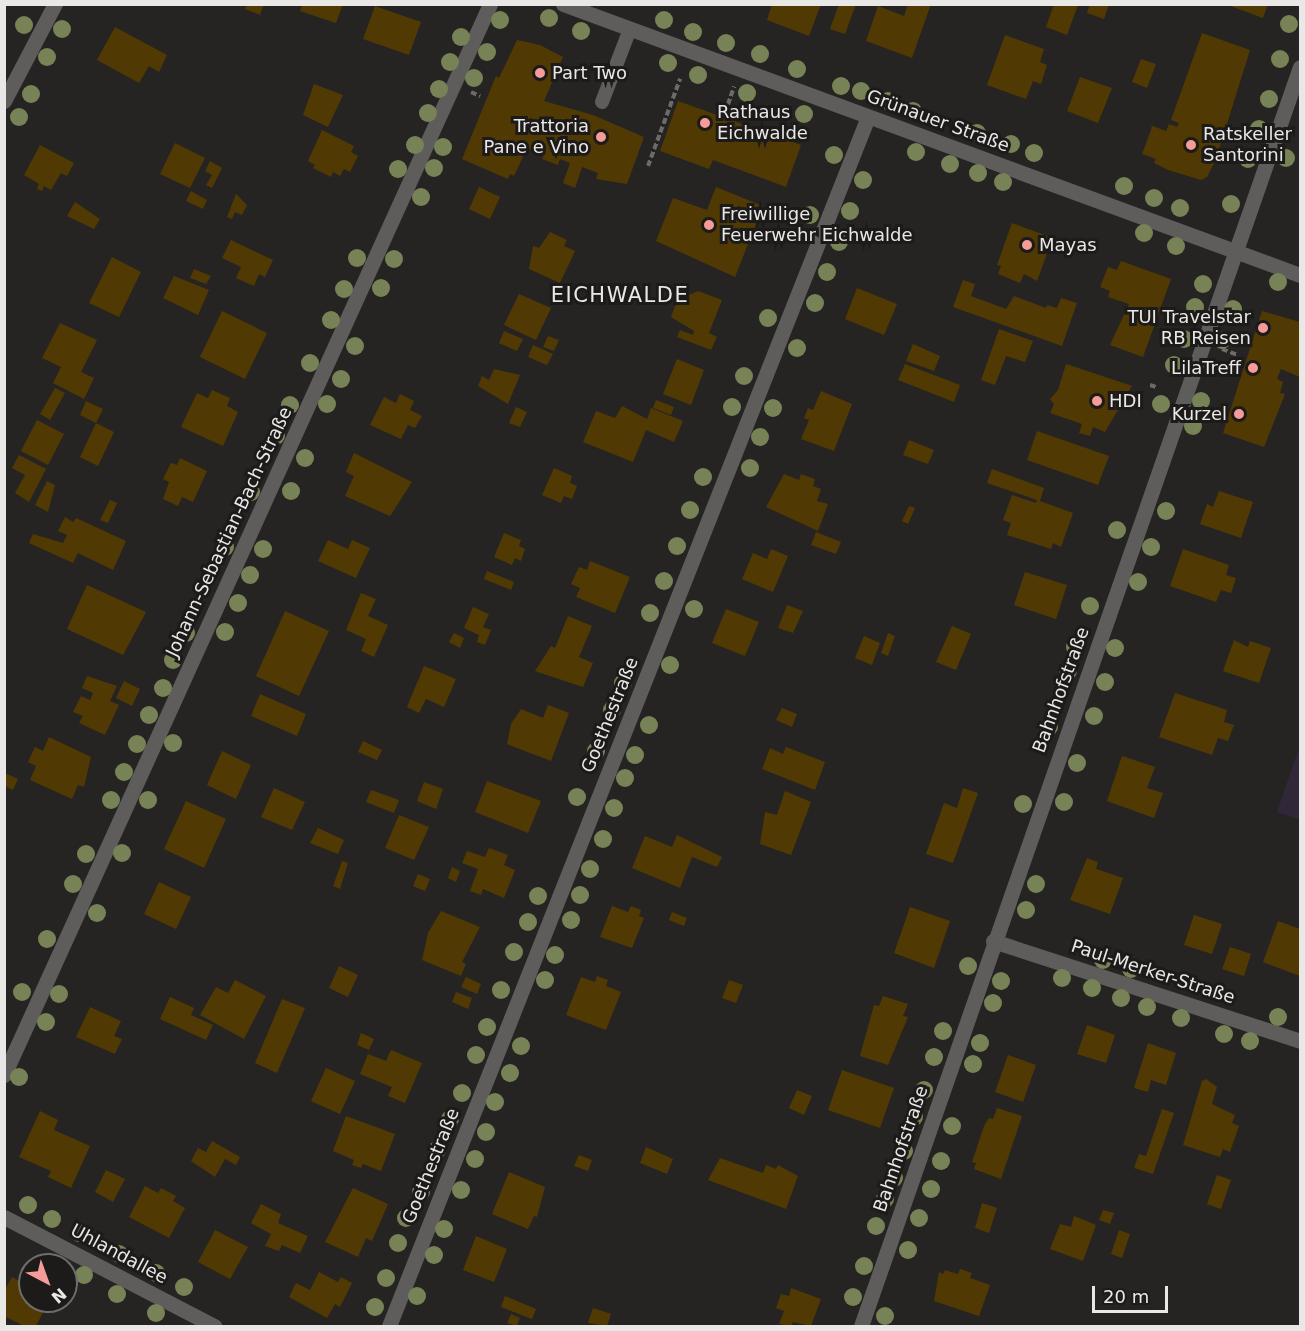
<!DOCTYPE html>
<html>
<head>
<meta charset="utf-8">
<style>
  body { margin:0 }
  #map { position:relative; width:1305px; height:1331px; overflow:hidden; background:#262422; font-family:"DejaVu Sans",sans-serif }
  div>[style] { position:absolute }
  .education>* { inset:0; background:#302838 }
  .building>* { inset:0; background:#513903 }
  .path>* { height:4px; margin-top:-2px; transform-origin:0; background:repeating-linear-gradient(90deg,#6c6b69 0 6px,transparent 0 9px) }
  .service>* { height:14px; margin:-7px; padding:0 7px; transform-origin:7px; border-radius:7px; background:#5e5d5c }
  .minor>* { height:15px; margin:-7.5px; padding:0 7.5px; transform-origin:7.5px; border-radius:7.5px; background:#5e5d5c }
  .trees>* { width:18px; height:18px; margin:-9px; border-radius:50%; background:#788257 }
  .dots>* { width:16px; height:16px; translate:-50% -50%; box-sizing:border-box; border:3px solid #1c1b19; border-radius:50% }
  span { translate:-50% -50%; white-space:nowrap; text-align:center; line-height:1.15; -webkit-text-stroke:6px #1c1b19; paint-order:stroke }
  .poi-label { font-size:18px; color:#e9e8e6 }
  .left { translate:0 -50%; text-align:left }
  .right { translate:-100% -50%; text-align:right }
  .street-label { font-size:18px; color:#e9e8e6 }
  .quarter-label { font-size:21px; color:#e9e8e6; letter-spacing:1.5px }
  .frame { position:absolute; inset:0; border:6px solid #e9e8e6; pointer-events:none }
  .north { position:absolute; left:18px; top:1253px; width:60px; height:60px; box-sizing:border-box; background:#1c1b19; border:2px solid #6e6d6b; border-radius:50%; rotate:139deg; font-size:16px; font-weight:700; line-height:24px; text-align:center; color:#e9e8e6 }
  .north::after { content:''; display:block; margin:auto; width:21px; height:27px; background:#f59b98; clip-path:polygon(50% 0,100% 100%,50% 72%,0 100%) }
  .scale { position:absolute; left:1092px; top:1286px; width:76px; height:27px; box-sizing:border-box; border:3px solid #e9e8e6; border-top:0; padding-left:8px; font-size:18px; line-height:21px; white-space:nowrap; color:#e9e8e6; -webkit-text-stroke:4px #1c1b19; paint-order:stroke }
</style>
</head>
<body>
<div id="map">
  <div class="education">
    <div style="clip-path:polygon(1300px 745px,1300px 820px,1277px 812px)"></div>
  </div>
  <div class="building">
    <div style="clip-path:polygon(247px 4px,264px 4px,260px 15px,245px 9px)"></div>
    <div style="clip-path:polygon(303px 4px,343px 4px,336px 23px,300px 11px)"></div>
    <div style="clip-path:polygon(772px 4px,821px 4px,809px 36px,767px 20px)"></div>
    <div style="clip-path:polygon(839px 4px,856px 4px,845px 34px,830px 29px)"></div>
    <div style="clip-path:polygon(908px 4px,931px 4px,912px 58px,866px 41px,878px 6px,904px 16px)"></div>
    <div style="clip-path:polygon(1054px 4px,1078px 5px,1067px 35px,1046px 27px)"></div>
    <div style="clip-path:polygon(1090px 4px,1109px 4px,1104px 19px,1087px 13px)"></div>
    <div style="clip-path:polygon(1225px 4px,1268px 4px,1263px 18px)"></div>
    <div style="clip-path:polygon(375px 6px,421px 22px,409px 55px,363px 39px)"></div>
    <div style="clip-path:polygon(115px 27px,167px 55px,159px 72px,149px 66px,139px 83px,97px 60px)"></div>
    <div style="clip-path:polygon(1202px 33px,1250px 50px,1216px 159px,1207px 177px,1201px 180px,1168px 170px,1154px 163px,1156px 159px,1142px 154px,1152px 127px,1150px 125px,1166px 131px,1169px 124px,1177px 127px,1179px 123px,1171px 120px)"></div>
    <div style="clip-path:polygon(1005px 35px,1044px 49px,1040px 62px,1047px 65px,1041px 84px,1033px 81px,1026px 99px,987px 85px)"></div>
    <div style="clip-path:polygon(517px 40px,540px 45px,563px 57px,544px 101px,593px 115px,644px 137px,627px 184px,596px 179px,598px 173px,582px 167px,575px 188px,563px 183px,570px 163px,560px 159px,558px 165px,542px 159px,544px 154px,527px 148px,514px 176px,510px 174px,508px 179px,462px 159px,496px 76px,499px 78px)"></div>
    <div style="clip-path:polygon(1141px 59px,1156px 64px,1147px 88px,1132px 82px)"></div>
    <div style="clip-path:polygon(1080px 77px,1112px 88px,1098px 123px,1067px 111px)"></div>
    <div style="clip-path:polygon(314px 84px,343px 95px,328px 127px,303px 115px)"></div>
    <div style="clip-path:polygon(678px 101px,801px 145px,786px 187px,713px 160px,709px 169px,660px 151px)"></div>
    <div style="clip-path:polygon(322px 130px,354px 146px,351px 152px,358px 156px,350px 172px,344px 169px,340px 176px,333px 172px,331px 177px,313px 168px,315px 165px,308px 161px)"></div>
    <div style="clip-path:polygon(175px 143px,205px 158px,190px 188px,160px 174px)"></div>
    <div style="clip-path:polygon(40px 145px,74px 163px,67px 176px,61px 173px,51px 190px,44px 186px,42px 191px,37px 189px,39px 184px,24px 175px)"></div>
    <div style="clip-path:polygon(210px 161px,222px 168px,212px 188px,206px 185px,212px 175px,205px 171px)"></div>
    <div style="clip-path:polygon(479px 187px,500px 197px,490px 219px,469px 209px)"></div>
    <div style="clip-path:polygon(716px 187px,763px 206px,735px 277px,656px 241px,673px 198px,707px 210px)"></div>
    <div style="clip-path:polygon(191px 191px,207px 200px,203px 209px,186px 201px)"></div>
    <div style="clip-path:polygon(236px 194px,247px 205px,242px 215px,235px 212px,232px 219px,227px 217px)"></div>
    <div style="clip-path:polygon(75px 202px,100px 219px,94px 229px,67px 216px)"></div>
    <div style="clip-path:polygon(1012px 223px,1053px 238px,1037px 281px,1024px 274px,1020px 283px,998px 274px,1001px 266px,997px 265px)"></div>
    <div style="clip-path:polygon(550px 232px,567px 240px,564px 246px,575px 251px,560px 283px,529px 269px,533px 246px,539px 248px)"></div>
    <div style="clip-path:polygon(231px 240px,273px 260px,265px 277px,259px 274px,254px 286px,236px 278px,241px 267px,222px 258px)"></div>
    <div style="clip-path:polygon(112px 257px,141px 272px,119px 317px,89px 303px)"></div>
    <div style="clip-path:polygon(1121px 261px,1171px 279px,1143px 357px,1110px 345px,1129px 304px,1108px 297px,1110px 291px,1100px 287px,1108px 267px,1117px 270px)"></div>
    <div style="clip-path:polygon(194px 269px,211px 276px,206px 284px,190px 278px)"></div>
    <div style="clip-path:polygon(174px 276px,209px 290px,198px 315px,163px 298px)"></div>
    <div style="clip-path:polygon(963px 280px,975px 284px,971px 296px,1006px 309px,1014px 296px,1046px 308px,1047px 305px,1057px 308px,1061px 298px,1077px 303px,1062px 346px,953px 307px)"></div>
    <div style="clip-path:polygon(857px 288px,897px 304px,884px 335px,845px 319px)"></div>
    <div style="clip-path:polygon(698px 291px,722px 300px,709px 333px,717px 337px,711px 350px,677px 337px,680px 330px,693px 335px,694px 331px,671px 317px,677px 301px,684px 304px,682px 298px)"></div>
    <div style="clip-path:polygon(519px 294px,551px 308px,536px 340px,504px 325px)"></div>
    <div style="clip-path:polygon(222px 311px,267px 333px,245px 379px,200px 357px)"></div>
    <div style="clip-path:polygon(1262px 311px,1300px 322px,1300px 377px,1281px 369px,1277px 379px,1283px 382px,1280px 393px,1285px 394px,1264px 447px,1223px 433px)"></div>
    <div style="clip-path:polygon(60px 323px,97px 340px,81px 372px,94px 378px,84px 399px,53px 383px,61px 367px,42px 358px)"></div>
    <div style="clip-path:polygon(999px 329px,1033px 341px,1025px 362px,1006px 356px,995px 385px,981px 380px)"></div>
    <div style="clip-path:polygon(504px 331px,523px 339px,517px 351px,499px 343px)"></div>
    <div style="clip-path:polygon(548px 336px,559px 340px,554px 351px,543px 347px)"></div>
    <div style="clip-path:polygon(913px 344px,940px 356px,934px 371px,906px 361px)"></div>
    <div style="clip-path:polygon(533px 345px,553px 354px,547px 365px,528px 357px)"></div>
    <div style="clip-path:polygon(677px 359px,704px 370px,691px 405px,663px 394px)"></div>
    <div style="clip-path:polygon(905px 364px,960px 385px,954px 402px,898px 380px)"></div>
    <div style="clip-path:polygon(1066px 364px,1132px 386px,1105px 432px,1093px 427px,1090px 436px,1079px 433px,1082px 424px,1050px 413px,1054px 404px,1050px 399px,1058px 390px)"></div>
    <div style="clip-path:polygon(494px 369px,520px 375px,508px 404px,478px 386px,482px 376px,489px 380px)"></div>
    <div style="clip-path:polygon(55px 388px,65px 393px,50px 420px,40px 414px)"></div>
    <div style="clip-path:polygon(212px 390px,230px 398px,227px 406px,238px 412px,223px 446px,181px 427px,197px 393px,208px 398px)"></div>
    <div style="clip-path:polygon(821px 391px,852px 404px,834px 451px,801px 439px,809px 420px,804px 418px,808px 408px,813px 410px)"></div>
    <div style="clip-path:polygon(400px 394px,414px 401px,410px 410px,422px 416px,415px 428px,408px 425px,401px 439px,370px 425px,384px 397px,396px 403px)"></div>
    <div style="clip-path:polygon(656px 400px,674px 407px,671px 415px,653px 408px)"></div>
    <div style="clip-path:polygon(86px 401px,103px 409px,96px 423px,80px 415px)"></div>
    <div style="clip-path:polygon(622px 406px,647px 419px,651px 408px,683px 421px,674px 442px,646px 430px,633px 462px,583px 442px,596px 411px,615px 418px)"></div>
    <div style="clip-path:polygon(516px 407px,527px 412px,520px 427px,509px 423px)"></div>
    <div style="clip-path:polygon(37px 420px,64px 434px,48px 465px,21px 451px)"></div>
    <div style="clip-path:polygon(96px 423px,114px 432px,98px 466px,80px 457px)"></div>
    <div style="clip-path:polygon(1037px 431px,1109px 456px,1098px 485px,1027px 460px)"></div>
    <div style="clip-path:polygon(909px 440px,934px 450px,928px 464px,903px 455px)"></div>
    <div style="clip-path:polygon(354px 453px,412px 482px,390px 516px,345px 496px,354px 476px,346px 472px)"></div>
    <div style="clip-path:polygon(19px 455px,46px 469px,29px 502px,15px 493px,25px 475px,12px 468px)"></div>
    <div style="clip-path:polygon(180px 458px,207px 471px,193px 502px,182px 497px,178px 506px,163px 499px,169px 482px,163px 479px,171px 463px,177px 465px)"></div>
    <div style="clip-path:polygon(554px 468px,572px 476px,570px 483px,577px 486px,572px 499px,564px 496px,561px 503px,542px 495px)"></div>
    <div style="clip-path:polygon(992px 469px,1044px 488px,1040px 501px,1073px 513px,1061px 547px,1053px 543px,1051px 549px,1007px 535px,1011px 523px,1003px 520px,1012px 495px,1036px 503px,1037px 500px,987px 483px)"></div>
    <div style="clip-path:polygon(784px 474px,799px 480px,801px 474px,815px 479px,813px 486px,821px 489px,817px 501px,828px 504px,818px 531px,766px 507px)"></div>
    <div style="clip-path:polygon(47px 481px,55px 485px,48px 512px,35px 505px)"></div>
    <div style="clip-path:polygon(1219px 491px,1253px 502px,1241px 538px,1200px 524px,1207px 504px,1213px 507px)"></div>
    <div style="clip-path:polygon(110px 500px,117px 503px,108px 523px,100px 520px)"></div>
    <div style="clip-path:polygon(909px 506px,915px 508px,908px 524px,902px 521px)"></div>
    <div style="clip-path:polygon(65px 517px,73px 522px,76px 518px,126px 541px,113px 570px,78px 553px,73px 563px,29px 543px,33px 534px,63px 543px,67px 535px,58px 531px)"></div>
    <div style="clip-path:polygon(816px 532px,841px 542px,836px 554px,811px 545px)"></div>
    <div style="clip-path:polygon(504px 533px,521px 540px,519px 546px,525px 549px,521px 561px,515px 558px,512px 565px,494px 557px)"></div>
    <div style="clip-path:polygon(328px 540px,348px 549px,352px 540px,370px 548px,356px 578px,318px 561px)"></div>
    <div style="clip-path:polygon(771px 549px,788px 556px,773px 592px,742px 579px,753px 553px,767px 559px)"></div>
    <div style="clip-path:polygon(1183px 549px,1229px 565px,1226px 575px,1236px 578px,1231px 593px,1221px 590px,1216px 602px,1170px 586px)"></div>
    <div style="clip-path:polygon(590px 561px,630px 577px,615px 613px,576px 597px,580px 588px,571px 584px,579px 567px,587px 570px)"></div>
    <div style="clip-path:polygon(487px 571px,514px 582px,511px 590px,484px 579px)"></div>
    <div style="clip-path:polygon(1025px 572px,1067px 585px,1056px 619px,1014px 605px)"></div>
    <div style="clip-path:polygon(87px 585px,146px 612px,123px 655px,67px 629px)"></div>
    <div style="clip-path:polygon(361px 593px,376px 599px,368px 616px,388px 625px,374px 657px,361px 651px,366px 639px,346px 630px)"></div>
    <div style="clip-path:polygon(787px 605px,803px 611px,793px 633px,778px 628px)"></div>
    <div style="clip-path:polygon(473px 607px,489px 614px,483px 627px,491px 630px,485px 645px,477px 642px,479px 635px,464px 628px)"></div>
    <div style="clip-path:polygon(726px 609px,759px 622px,745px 656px,712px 643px)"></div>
    <div style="clip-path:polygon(285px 611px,329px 631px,299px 696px,256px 676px)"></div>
    <div style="clip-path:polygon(568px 616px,592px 626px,579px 657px,593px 663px,583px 687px,535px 671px,551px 646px,555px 648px)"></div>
    <div style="clip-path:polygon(952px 626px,971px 634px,956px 670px,936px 662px)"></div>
    <div style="clip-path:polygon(454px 633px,464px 638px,460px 648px,449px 642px)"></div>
    <div style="clip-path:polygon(888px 633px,895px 636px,888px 656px,881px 653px)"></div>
    <div style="clip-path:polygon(864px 636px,880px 643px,872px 665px,855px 658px)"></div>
    <div style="clip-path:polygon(1234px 640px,1248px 647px,1250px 641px,1271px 648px,1259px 683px,1223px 671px)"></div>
    <div style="clip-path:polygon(424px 666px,456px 679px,444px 707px,426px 699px,419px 713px,407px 707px)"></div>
    <div style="clip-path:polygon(87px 676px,117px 686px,110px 701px,119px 705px,105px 735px,79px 723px,83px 716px,73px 712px,81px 696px,90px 700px,93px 693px,82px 688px)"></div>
    <div style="clip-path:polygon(124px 681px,140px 689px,132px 706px,116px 698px)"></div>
    <div style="clip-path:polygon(1175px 693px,1227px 710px,1224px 722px,1234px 725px,1228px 741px,1218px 738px,1212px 755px,1159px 737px)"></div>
    <div style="clip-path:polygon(260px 694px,306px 714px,297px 736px,251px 716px)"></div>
    <div style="clip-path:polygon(548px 705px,569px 713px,551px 761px,507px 744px,511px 724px,521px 709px,543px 718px)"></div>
    <div style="clip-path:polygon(782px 708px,797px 714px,792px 727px,776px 720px)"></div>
    <div style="clip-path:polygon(49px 737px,91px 757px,84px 787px,78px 785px,72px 799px,30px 780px,36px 766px,28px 762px,35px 747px,43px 751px)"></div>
    <div style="clip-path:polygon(363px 741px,382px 750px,377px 760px,358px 752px)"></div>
    <div style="clip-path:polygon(786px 747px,825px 762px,815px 790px,762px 769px,770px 748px,783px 754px)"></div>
    <div style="clip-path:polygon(222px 751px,251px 765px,236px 799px,207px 785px)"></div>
    <div style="clip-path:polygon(1122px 756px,1155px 767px,1147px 788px,1163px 793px,1154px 818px,1107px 801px)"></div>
    <div style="clip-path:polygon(5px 773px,18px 779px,13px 790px,5px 786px)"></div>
    <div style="clip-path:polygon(487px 781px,541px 801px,528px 833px,475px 812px)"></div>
    <div style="clip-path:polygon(424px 782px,443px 789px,436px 809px,417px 801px)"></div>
    <div style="clip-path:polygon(274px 788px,305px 802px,292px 830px,261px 817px)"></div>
    <div style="clip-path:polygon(963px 788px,978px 793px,953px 863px,926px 854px,944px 803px,957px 808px)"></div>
    <div style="clip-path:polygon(371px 790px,399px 800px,394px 813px,366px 802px)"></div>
    <div style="clip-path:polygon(785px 791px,811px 802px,791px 855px,760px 844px,765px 812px,777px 815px)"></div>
    <div style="clip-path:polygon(186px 801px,226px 819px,204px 868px,164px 849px)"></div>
    <div style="clip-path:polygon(399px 815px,429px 827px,414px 860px,385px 848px)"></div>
    <div style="clip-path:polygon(318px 828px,344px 840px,338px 854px,310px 843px)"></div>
    <div style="clip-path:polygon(677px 835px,722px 857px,717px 867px,692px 857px,680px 888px,632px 868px,645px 836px,672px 847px)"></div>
    <div style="clip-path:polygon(489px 848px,508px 855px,504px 865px,515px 870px,504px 898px,483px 889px,481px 895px,470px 891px,478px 869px,462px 863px,467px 851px,485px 857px)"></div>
    <div style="clip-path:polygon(1087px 858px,1098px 862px,1096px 869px,1123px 878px,1110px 914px,1070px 900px)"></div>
    <div style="clip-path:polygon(342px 861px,348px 863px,340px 889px,333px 886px)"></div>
    <div style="clip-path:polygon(452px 867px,460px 871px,456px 882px,448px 878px)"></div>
    <div style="clip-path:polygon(418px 874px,430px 879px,425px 891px,413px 886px)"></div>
    <div style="clip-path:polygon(159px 882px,191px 897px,176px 929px,144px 914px)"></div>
    <div style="clip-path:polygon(612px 906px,628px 912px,631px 906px,641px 910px,639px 916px,644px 918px,632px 948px,600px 937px)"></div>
    <div style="clip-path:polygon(910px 907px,950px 921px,934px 968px,894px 953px)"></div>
    <div style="clip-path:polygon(441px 911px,480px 927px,462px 962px,466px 964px,461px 976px,422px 960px,428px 933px)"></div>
    <div style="clip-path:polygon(672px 912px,687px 918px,684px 926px,669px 920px)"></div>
    <div style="clip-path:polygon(1194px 915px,1222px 924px,1212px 954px,1184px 945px)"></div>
    <div style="clip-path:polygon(1278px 921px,1300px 929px,1300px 976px,1263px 962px)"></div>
    <div style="clip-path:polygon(1230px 947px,1251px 954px,1244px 976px,1222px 969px)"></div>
    <div style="clip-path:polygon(339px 966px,358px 975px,348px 997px,329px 988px)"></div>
    <div style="clip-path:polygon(597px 976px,608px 980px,606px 986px,621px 992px,606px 1030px,566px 1015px,581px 977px,595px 982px)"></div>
    <div style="clip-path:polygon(466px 977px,481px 984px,477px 994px,461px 987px)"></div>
    <div style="clip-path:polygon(235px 980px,266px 996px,244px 1039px,200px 1015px,216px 987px,228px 993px)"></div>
    <div style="clip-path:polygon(729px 980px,743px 985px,736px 1003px,722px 998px)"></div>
    <div style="clip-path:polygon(456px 992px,472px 998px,468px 1009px,452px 1002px)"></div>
    <div style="clip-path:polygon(883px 996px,908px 1004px,903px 1016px,908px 1017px,888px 1065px,860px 1056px,874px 1005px,879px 1006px)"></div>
    <div style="clip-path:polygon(170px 997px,194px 1008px,191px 1015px,213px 1025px,206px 1040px,160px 1019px)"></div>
    <div style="clip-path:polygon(282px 999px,305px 1008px,277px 1073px,255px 1063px)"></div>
    <div style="clip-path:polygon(90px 1007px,121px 1021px,114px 1036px,122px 1039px,115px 1054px,76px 1037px)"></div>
    <div style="clip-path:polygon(1087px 1025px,1115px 1035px,1106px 1063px,1077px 1054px)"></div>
    <div style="clip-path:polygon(361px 1033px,374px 1039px,369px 1050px,357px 1045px)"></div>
    <div style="clip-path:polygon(1148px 1043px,1176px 1053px,1166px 1085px,1151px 1080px,1148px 1092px,1134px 1088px)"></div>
    <div style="clip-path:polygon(391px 1050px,422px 1063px,405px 1103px,388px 1096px,392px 1087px,360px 1074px,368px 1054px,386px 1061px)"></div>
    <div style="clip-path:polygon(1008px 1055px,1036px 1065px,1023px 1102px,995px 1092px)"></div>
    <div style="clip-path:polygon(326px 1068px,355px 1081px,340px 1114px,311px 1101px)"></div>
    <div style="clip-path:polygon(842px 1070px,894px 1088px,880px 1128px,828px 1110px)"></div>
    <div style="clip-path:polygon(1206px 1079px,1217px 1087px,1212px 1104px,1235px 1115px,1232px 1123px,1239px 1126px,1230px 1152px,1223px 1149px,1220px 1157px,1183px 1145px,1202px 1081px)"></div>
    <div style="clip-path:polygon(797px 1090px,812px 1096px,804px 1115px,789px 1108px)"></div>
    <div style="clip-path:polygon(997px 1108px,1022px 1116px,1001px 1179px,974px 1169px,976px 1163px,972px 1162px,984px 1126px,989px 1118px,993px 1119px)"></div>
    <div style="clip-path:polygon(1162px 1109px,1174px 1113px,1153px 1174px,1134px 1168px,1139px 1154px,1146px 1156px)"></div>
    <div style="clip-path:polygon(40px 1111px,58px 1120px,54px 1130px,90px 1146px,71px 1188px,48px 1177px,51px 1171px,19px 1157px)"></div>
    <div style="clip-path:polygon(346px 1116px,395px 1134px,381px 1171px,363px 1164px,361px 1168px,352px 1165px,354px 1160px,333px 1151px)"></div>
    <div style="clip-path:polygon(212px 1141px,240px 1157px,236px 1165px,225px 1159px,215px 1177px,191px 1161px,198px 1148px,206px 1152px)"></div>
    <div style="clip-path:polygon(646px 1147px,673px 1159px,667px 1174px,640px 1163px)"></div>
    <div style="clip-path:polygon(579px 1155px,592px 1160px,588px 1171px,574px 1166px)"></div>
    <div style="clip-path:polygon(720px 1158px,763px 1173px,766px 1165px,776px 1169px,778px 1165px,798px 1176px,786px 1209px,708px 1180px)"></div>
    <div style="clip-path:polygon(106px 1170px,125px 1179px,113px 1202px,95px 1192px)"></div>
    <div style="clip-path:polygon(509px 1172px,545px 1187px,537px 1217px,534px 1216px,528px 1229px,492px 1214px)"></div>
    <div style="clip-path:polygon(1217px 1175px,1231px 1180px,1221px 1209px,1207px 1204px)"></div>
    <div style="clip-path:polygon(145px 1186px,158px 1193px,161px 1188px,176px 1196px,173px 1201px,185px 1208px,169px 1238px,129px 1217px)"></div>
    <div style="clip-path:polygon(353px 1188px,388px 1204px,372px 1241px,366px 1238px,358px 1257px,325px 1242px)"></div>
    <div style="clip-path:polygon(982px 1203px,997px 1208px,989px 1233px,975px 1228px)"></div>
    <div style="clip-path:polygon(261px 1204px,281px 1214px,278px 1223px,308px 1236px,300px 1253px,282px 1245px,279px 1251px,265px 1246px,271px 1234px,251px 1223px)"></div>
    <div style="clip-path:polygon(1103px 1210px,1114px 1213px,1110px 1224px,1099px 1220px)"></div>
    <div style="clip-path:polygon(1074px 1216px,1096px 1225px,1083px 1261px,1050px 1249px,1060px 1224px,1071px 1227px)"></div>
    <div style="clip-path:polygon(215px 1230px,248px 1247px,230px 1279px,198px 1262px)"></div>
    <div style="clip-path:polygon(1119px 1230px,1130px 1234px,1122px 1258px,1111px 1254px)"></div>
    <div style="clip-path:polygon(476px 1236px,507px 1249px,494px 1282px,463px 1270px)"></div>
    <div style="clip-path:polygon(960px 1269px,972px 1273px,970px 1278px,990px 1285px,979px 1316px,934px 1301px,939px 1272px,943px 1274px,945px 1270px,958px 1274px)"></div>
    <div style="clip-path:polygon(319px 1272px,338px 1282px,341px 1277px,352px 1283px,340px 1307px,335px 1304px,327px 1318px,289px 1297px,296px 1283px,310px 1290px)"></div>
    <div style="clip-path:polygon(12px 1277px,30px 1287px,30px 1301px,49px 1301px,36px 1326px,24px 1326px,4px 1316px,4px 1291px)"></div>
    <div style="clip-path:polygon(791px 1288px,821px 1299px,811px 1326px,793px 1322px,791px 1326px,779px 1324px,784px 1311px,776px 1308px,781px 1294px,789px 1296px)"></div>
    <div style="clip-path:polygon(505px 1296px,536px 1309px,532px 1319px,501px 1307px)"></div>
    <div style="clip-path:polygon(593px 1308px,611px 1314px,607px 1326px,588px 1323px)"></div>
    <div style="clip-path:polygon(511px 1314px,520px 1318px,517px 1326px,507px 1323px)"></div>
  </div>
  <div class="path">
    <div style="left:471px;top:92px;width:10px;rotate:24deg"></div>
    <div style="left:725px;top:113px;width:28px;rotate:-71deg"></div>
    <div style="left:648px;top:166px;width:93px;rotate:-69.8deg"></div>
    <div style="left:1222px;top:349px;width:17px;rotate:21deg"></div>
    <div style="left:1150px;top:385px;width:6px;rotate:18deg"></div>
  </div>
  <div class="service">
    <div style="left:602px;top:102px;width:78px;rotate:-69deg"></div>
  </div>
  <div class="minor">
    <div style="left:563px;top:4px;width:785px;rotate:20.19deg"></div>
    <div style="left:4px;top:101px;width:110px;rotate:-62.3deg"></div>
    <div style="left:993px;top:941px;width:323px;rotate:18deg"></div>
    <div style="left:4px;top:1075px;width:1176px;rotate:-65.59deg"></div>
    <div style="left:4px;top:1217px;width:237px;rotate:27.4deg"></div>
    <div style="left:389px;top:1326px;width:1300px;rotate:-68.39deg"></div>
    <div style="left:861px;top:1326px;width:1333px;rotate:-70.78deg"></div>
  </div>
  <div class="trees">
    <div style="left:549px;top:18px"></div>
    <div style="left:500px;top:20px"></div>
    <div style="left:664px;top:20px"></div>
    <div style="left:1289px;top:24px"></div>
    <div style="left:24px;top:25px"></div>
    <div style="left:62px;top:29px"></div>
    <div style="left:581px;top:31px"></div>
    <div style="left:693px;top:32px"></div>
    <div style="left:461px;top:37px"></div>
    <div style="left:726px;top:43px"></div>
    <div style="left:487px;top:52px"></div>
    <div style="left:760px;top:54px"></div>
    <div style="left:47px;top:57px"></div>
    <div style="left:1280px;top:59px"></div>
    <div style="left:450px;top:62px"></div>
    <div style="left:668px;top:63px"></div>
    <div style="left:797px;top:69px"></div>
    <div style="left:698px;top:75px"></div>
    <div style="left:474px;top:78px"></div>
    <div style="left:841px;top:86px"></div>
    <div style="left:439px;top:89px"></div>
    <div style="left:861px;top:91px"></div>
    <div style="left:747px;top:93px"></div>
    <div style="left:31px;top:94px"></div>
    <div style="left:1269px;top:99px"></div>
    <div style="left:888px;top:101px"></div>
    <div style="left:913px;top:111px"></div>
    <div style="left:428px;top:113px"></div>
    <div style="left:804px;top:114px"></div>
    <div style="left:19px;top:117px"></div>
    <div style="left:1259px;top:129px"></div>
    <div style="left:977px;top:133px"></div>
    <div style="left:1011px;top:144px"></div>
    <div style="left:415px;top:145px"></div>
    <div style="left:443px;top:147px"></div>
    <div style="left:916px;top:152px"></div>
    <div style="left:1034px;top:153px"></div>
    <div style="left:834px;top:155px"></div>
    <div style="left:1286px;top:158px"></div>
    <div style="left:1248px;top:159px"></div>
    <div style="left:950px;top:164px"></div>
    <div style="left:434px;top:168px"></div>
    <div style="left:398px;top:169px"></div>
    <div style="left:978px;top:173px"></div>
    <div style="left:863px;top:180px"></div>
    <div style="left:1003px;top:182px"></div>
    <div style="left:1124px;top:186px"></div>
    <div style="left:421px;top:197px"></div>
    <div style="left:1154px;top:198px"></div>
    <div style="left:1231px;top:204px"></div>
    <div style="left:1180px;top:208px"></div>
    <div style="left:850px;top:211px"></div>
    <div style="left:810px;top:215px"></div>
    <div style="left:1144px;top:233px"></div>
    <div style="left:839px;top:242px"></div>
    <div style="left:1176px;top:246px"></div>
    <div style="left:357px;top:258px"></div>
    <div style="left:394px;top:259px"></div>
    <div style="left:827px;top:272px"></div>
    <div style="left:1278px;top:282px"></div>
    <div style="left:1203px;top:284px"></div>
    <div style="left:381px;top:288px"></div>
    <div style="left:344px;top:289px"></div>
    <div style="left:815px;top:303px"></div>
    <div style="left:1195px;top:307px"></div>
    <div style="left:1233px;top:309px"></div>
    <div style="left:768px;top:318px"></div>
    <div style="left:331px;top:320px"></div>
    <div style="left:1184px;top:339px"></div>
    <div style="left:1222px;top:340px"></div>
    <div style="left:355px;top:346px"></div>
    <div style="left:797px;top:348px"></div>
    <div style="left:310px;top:363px"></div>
    <div style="left:1174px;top:365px"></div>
    <div style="left:744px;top:376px"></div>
    <div style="left:341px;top:379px"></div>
    <div style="left:1201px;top:401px"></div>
    <div style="left:327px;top:404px"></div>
    <div style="left:1161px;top:404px"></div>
    <div style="left:290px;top:405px"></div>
    <div style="left:732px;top:407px"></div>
    <div style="left:773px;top:408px"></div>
    <div style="left:1193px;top:426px"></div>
    <div style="left:276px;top:436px"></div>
    <div style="left:760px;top:437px"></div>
    <div style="left:305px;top:458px"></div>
    <div style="left:750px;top:468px"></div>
    <div style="left:703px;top:477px"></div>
    <div style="left:291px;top:491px"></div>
    <div style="left:251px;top:492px"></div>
    <div style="left:690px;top:510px"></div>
    <div style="left:1166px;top:511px"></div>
    <div style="left:1117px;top:530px"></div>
    <div style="left:677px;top:546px"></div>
    <div style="left:225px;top:547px"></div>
    <div style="left:1151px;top:547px"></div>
    <div style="left:263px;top:549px"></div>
    <div style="left:250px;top:575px"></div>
    <div style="left:664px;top:581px"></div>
    <div style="left:1138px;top:582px"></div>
    <div style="left:238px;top:603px"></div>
    <div style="left:1090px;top:606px"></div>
    <div style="left:694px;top:609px"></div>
    <div style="left:650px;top:613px"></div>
    <div style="left:225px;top:632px"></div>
    <div style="left:186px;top:633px"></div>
    <div style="left:1075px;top:647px"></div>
    <div style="left:1115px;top:648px"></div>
    <div style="left:173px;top:660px"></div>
    <div style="left:670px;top:665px"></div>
    <div style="left:1068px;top:671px"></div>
    <div style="left:1105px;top:682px"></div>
    <div style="left:623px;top:683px"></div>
    <div style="left:163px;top:688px"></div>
    <div style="left:612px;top:710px"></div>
    <div style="left:149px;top:715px"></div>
    <div style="left:1094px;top:716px"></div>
    <div style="left:649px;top:725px"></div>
    <div style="left:1049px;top:727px"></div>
    <div style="left:173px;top:743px"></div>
    <div style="left:137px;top:744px"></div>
    <div style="left:596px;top:751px"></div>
    <div style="left:635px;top:755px"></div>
    <div style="left:1077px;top:763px"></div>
    <div style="left:124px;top:772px"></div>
    <div style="left:625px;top:778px"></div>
    <div style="left:577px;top:797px"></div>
    <div style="left:111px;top:800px"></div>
    <div style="left:148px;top:800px"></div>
    <div style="left:1064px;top:802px"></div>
    <div style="left:1023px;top:804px"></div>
    <div style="left:614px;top:808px"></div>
    <div style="left:603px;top:839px"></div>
    <div style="left:122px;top:853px"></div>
    <div style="left:86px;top:854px"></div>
    <div style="left:590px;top:869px"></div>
    <div style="left:73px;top:884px"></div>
    <div style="left:1036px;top:884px"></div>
    <div style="left:580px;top:895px"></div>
    <div style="left:538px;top:896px"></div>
    <div style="left:1026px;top:910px"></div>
    <div style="left:97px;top:913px"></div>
    <div style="left:571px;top:920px"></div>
    <div style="left:528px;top:922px"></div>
    <div style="left:47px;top:939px"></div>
    <div style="left:514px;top:952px"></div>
    <div style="left:555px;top:955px"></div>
    <div style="left:1103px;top:960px"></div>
    <div style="left:968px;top:966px"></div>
    <div style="left:1131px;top:969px"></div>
    <div style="left:1062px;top:978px"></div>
    <div style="left:545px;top:980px"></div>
    <div style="left:1001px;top:981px"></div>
    <div style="left:1092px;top:988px"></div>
    <div style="left:501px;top:990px"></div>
    <div style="left:22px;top:992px"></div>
    <div style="left:59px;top:994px"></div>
    <div style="left:1121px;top:998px"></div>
    <div style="left:993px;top:1003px"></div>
    <div style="left:1147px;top:1007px"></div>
    <div style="left:1278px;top:1017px"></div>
    <div style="left:1181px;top:1018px"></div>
    <div style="left:46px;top:1022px"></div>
    <div style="left:487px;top:1027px"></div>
    <div style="left:943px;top:1031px"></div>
    <div style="left:1224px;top:1034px"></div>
    <div style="left:1250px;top:1041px"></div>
    <div style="left:980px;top:1043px"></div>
    <div style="left:521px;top:1046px"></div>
    <div style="left:476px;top:1055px"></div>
    <div style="left:934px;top:1057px"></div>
    <div style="left:973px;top:1064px"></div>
    <div style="left:510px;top:1073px"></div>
    <div style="left:19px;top:1077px"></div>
    <div style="left:924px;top:1090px"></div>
    <div style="left:462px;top:1093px"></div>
    <div style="left:495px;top:1102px"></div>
    <div style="left:914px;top:1117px"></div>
    <div style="left:450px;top:1119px"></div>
    <div style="left:952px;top:1126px"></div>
    <div style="left:486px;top:1132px"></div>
    <div style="left:437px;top:1150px"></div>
    <div style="left:904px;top:1151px"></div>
    <div style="left:475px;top:1159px"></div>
    <div style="left:941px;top:1161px"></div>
    <div style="left:894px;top:1178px"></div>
    <div style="left:931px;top:1189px"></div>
    <div style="left:461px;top:1190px"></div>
    <div style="left:421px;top:1192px"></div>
    <div style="left:885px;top:1199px"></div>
    <div style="left:28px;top:1205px"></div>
    <div style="left:406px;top:1218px"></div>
    <div style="left:919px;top:1218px"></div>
    <div style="left:52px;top:1219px"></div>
    <div style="left:876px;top:1226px"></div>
    <div style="left:444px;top:1229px"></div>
    <div style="left:79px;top:1233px"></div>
    <div style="left:398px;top:1243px"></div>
    <div style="left:908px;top:1250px"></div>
    <div style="left:119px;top:1254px"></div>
    <div style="left:434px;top:1255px"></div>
    <div style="left:864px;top:1266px"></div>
    <div style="left:156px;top:1273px"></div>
    <div style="left:84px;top:1275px"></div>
    <div style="left:386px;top:1278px"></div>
    <div style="left:184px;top:1287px"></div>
    <div style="left:117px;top:1294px"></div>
    <div style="left:417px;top:1296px"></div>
    <div style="left:853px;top:1297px"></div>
    <div style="left:375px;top:1307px"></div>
    <div style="left:156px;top:1313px"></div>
    <div style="left:885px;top:1316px"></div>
  </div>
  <div class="dots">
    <div style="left:540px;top:73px;background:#f59b98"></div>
    <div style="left:705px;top:123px;background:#f59b98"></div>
    <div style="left:601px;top:137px;background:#f59b98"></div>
    <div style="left:1191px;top:145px;background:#f59b98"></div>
    <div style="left:709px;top:225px;background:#f59b98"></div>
    <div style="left:1027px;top:245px;background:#f59b98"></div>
    <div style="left:1263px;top:328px;background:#f59b98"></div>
    <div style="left:1253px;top:368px;background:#f59b98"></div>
    <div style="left:1097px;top:401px;background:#f59b98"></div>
    <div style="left:1239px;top:414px;background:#f59b98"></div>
  </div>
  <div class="poi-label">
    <span class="left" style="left:552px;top:73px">Part Two</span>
    <span class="left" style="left:717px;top:123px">Rathaus<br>Eichwalde</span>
    <span class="right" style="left:589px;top:137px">Trattoria<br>Pane e Vino</span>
    <span class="left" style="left:1203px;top:145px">Ratskeller<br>Santorini</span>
    <span class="left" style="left:721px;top:225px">Freiwillige<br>Feuerwehr Eichwalde</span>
    <span class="left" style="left:1039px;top:245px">Mayas</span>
    <span class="right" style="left:1251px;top:328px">TUI Travelstar<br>RB Reisen</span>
    <span class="right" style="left:1241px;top:368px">LilaTreff</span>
    <span class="left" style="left:1109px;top:401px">HDI</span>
    <span class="right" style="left:1227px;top:414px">Kurzel</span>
  </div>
  <div class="street-label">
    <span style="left:938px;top:121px;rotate:20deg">Grünauer Straße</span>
    <span style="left:229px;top:532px;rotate:-65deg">Johann-Sebastian-Bach-Straße</span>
    <span style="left:1061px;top:690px;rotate:-70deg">Bahnhofstraße</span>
    <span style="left:610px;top:715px;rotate:-68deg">Goethestraße</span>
    <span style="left:1153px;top:972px;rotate:18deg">Paul-Merker-Straße</span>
    <span style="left:901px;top:1149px;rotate:-71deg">Bahnhofstraße</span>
    <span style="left:431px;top:1166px;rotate:-68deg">Goethestraße</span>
    <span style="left:119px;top:1254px;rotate:28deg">Uhlandallee</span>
  </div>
  <div class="quarter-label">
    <span style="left:620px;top:295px">EICHWALDE</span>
  </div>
  <div class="frame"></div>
  <div class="north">N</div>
  <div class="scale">20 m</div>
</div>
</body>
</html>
